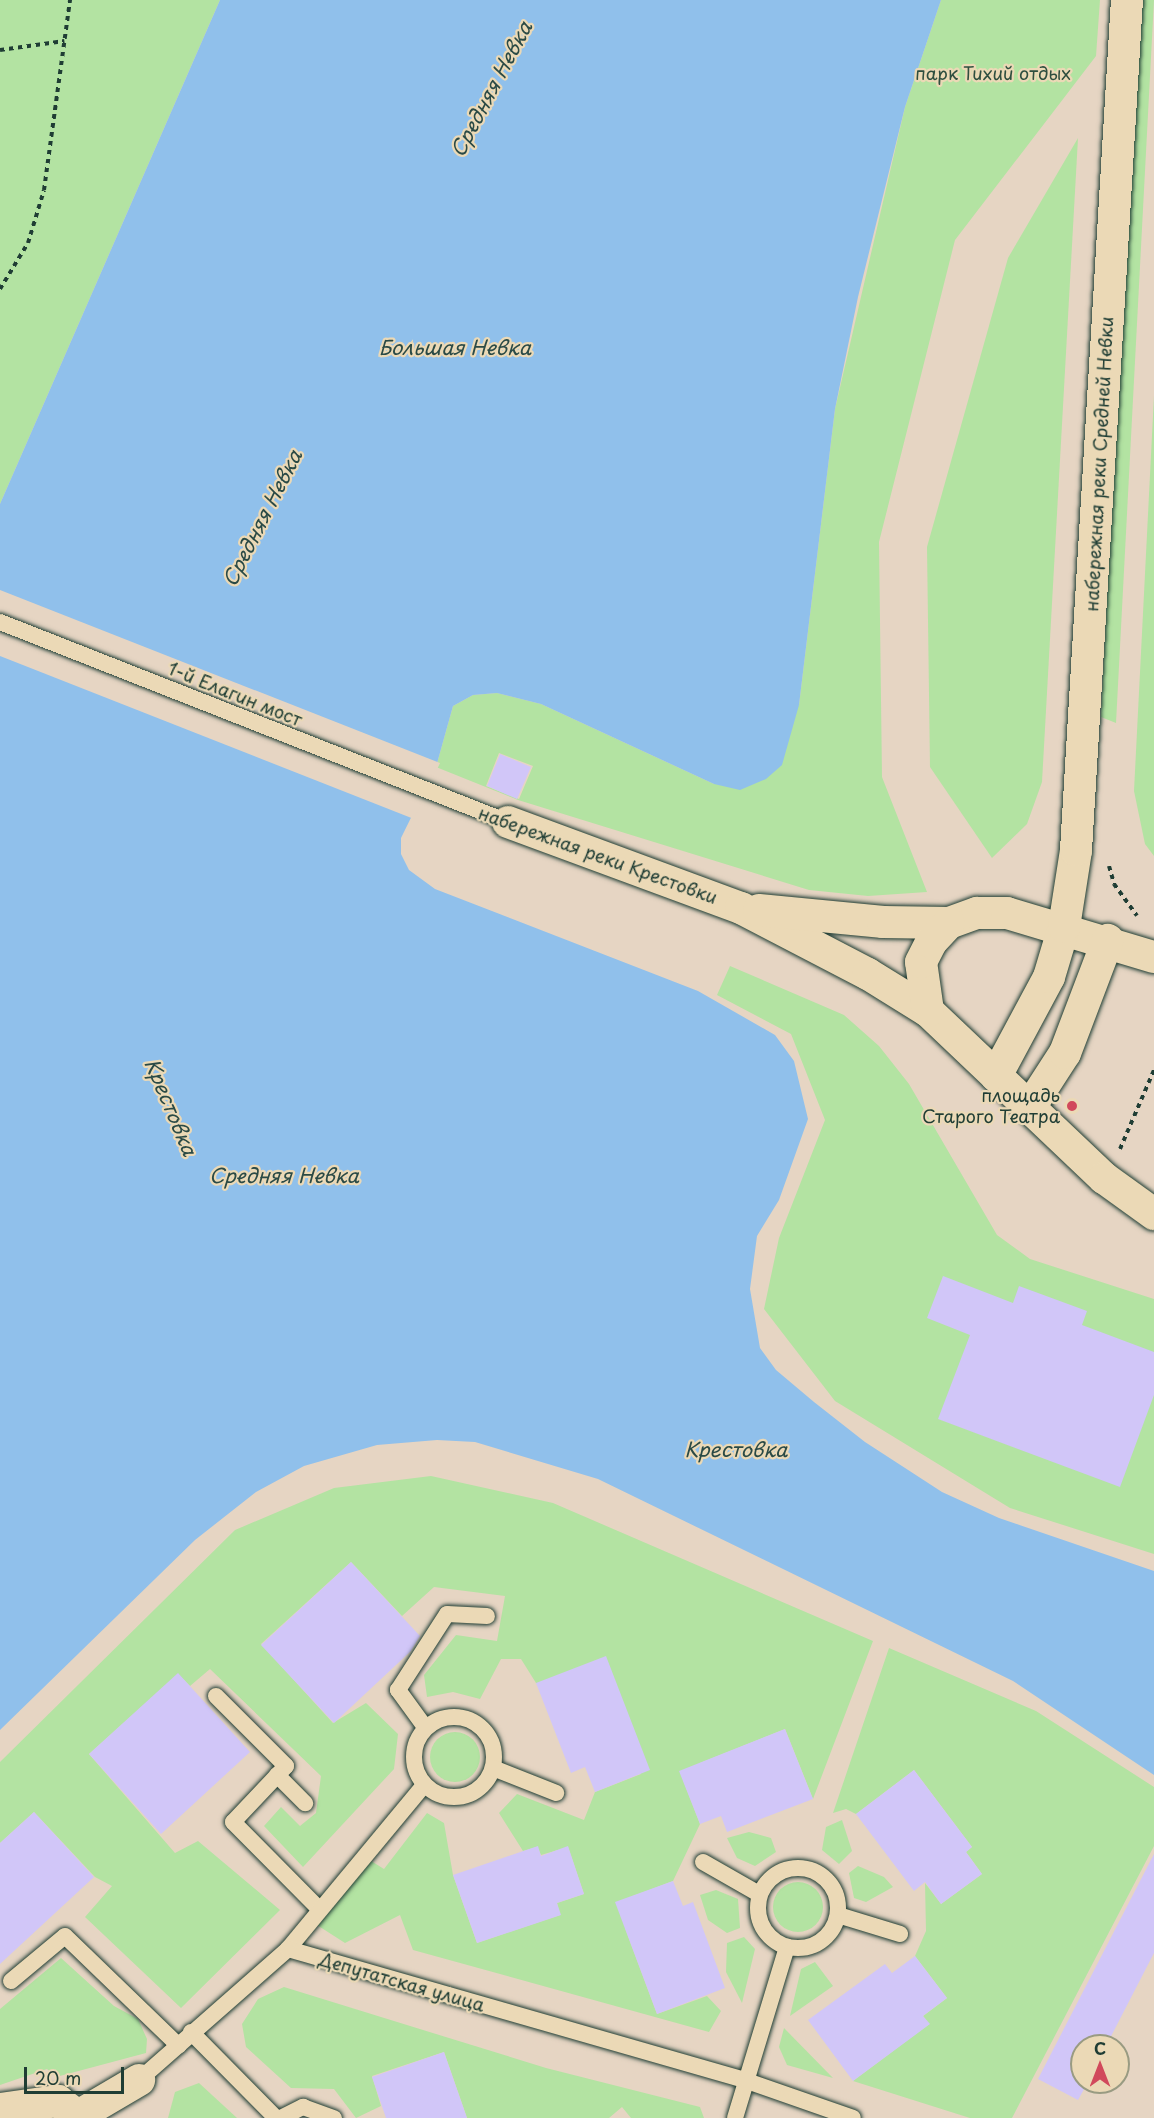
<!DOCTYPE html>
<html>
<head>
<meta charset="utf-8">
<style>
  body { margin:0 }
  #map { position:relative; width:1154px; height:2118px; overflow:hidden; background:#e6d5c3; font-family:"Playpen Sans",sans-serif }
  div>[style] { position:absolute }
  .green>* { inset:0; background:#b3e3a2 }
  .round { border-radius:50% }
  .water>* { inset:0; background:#90c0eb }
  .pier>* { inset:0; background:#e6d5c3 }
  .building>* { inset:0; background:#d1c6f8 }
  .path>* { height:4px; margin-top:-2px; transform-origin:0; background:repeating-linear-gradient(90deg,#1f3d34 0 4.5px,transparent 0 9px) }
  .roads { filter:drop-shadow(0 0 2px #1f3d34) drop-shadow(0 0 2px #1f3d34) }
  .service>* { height:16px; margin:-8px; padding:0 8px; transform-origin:8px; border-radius:8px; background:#ebd9b6 }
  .service>.ring { margin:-8px; padding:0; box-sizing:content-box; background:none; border:16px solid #ebd9b6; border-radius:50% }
  .minor>* { height:32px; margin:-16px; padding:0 16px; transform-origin:16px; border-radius:16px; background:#ebd9b6 }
  .dots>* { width:16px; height:16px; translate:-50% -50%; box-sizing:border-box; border:3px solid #ebd9b6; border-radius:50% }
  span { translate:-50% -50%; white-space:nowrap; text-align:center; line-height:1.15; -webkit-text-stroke:4.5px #ebd9b6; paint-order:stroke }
  .park-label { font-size:18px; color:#2e4e3f }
  .street-label { font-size:18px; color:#1f3d34 }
  .poi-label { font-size:18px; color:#1f3d34 }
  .right { translate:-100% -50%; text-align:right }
  .water-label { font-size:20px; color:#2a4a46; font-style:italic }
  .north { position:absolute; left:1070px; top:2034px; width:60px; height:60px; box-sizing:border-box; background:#ebd9b6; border:2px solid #999b82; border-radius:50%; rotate:0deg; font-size:16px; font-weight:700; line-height:24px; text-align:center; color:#1f3d34 }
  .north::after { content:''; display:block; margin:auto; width:21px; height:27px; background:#d1495b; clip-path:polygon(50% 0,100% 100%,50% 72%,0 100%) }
  .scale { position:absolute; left:24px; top:2067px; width:100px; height:27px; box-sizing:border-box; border:3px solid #1f3d34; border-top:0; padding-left:8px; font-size:18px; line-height:21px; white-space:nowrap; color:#1f3d34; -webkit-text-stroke:4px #ebd9b6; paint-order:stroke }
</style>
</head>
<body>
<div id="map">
  <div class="green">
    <div style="clip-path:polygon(0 0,220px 0,0 504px)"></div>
    <div style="clip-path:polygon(evenodd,941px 0,1100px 0,1096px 56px,955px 240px,879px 542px,882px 777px,927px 892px,868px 896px,809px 890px,518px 800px,436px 767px,453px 706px,473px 695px,497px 693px,541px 704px,714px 784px,799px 705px,835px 409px,905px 107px,941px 0,499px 753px,533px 766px,519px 799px,486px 786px,499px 753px)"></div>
    <div style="clip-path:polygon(1137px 0,1154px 0,1116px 723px,1101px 717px)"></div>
    <div style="clip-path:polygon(1078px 138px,1042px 782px,1027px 824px,992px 858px,930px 767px,927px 547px,1008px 258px)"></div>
    <div style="clip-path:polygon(1154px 396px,1154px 856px,1145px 844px,1134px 791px)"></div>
    <div style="clip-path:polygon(730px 966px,844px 1015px,879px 1046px,909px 1084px,997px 1235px,1030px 1259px,1154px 1299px,1154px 1554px,1010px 1508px,835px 1401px,764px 1309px,779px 1238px,825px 1120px,791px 1034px,717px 995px)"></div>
    <div style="clip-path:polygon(431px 1476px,553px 1503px,873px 1641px,813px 1799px,785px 1729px,700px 1763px,683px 1780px,700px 1824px,673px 1881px,628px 1898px,625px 1928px,657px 2014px,707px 1996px,721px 2011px,709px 2032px,413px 1950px,400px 1915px,345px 1943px,317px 1925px,368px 1859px,384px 1869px,427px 1813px,444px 1823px,453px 1875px,477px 1943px,560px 1915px,557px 1903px,584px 1894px,568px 1847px,541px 1855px,537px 1847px,523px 1851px,499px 1813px,517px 1794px,584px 1820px,595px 1792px,641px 1774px,632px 1749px,536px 1683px,521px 1659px,501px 1659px,480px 1699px,453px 1692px,427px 1697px,424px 1675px,456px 1635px,497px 1641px,505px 1596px,434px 1587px,402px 1616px,351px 1562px,261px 1644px,333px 1723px,366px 1703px,398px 1734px,394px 1769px,303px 1867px,264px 1826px,281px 1807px,300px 1826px,316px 1813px,321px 1776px,210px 1669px,190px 1686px,178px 1674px,89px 1754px,175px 1853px,198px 1841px,280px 1910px,181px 2008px,85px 1917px,112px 1886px,95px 1877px,34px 1812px,0 1843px,0 1762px,235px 1530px,334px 1488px)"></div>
    <div style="clip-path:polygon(889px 1648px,1036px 1711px,1154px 1787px,1154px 1846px,1012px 2118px,970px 2118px,853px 2081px,929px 2024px,923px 2016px,947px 1998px,915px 1956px,926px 1931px,925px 1883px,941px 1904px,982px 1874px,966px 1852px,972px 1847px,914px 1770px,856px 1814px,846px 1809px,833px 1813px)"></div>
    <div class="round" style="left:430px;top:1732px;width:50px;height:50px"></div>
    <div style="clip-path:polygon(842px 1820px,852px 1851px,839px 1864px,822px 1850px,826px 1827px)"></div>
    <div style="clip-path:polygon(749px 1832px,771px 1838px,776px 1852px,755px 1866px,737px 1858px,727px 1838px)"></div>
    <div style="clip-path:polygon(858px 1866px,884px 1877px,893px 1887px,866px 1902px,854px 1898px,849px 1873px)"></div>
    <div class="round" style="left:773px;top:1882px;width:50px;height:50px"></div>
    <div style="clip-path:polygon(716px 1890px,738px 1899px,740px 1928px,727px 1933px,708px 1920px,700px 1895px)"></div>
    <div style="clip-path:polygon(744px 1937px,755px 1949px,742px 2003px,726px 1972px,727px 1943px)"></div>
    <div style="clip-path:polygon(61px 1958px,114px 2006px,138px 2019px,147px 2039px,146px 2053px,56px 2077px,47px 2069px,0 2085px,0 2009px)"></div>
    <div style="clip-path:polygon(815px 1962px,833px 1986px,790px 2016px,801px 1969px)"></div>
    <div style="clip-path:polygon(284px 1987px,546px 2068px,700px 2107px,704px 2118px,631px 2118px,622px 2107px,609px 2118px,467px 2118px,444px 2052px,372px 2076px,381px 2106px,356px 2118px,334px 2089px,291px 2088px,246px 2047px,242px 2024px,258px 1999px)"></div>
    <div style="clip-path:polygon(784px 2028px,833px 2078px,787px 2065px,779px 2047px)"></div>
    <div style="clip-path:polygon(199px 2083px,237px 2118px,168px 2118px,175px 2092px)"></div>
  </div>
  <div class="water">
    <div style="clip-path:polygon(220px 0,941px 0,905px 107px,858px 297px,835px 409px,799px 705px,782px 765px,766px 779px,740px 790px,714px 784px,541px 704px,497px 693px,473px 695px,453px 706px,436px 767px,401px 838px,401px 854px,409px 870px,435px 889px,698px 991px,775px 1035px,794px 1061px,808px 1119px,779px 1200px,757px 1236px,750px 1289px,760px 1348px,776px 1370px,814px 1402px,865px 1442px,942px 1492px,999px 1518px,1154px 1571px,1154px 1775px,1013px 1681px,598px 1479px,475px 1442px,437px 1440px,377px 1445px,304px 1466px,256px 1492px,195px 1540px,0 1730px,0 504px)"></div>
  </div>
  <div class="pier">
    <div style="clip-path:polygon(0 590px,440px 763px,414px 819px,0 656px)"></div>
  </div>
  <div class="building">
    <div style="clip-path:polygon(500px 754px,531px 767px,517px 799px,487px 786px)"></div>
    <div style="clip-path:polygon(943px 1276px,1013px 1303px,1019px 1286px,1087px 1311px,1082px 1325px,1154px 1352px,1154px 1395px,1120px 1487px,938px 1419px,970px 1335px,927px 1318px)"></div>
    <div style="clip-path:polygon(351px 1562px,420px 1636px,411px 1651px,334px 1723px,261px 1645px)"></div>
    <div style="clip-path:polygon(606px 1656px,650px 1770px,595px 1792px,585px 1767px,571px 1773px,536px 1683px)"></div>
    <div style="clip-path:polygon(178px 1673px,250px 1752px,161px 1834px,89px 1754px)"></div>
    <div style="clip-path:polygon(785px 1729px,813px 1799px,727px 1832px,721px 1816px,700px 1824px,679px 1771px)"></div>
    <div style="clip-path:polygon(914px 1770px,972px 1847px,966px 1852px,982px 1874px,941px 1904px,925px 1882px,914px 1891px,856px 1814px)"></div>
    <div style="clip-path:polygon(34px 1812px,94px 1877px,0 1964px,0 1843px)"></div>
    <div style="clip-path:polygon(538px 1846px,541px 1856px,568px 1846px,584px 1894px,557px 1903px,561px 1915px,477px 1943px,453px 1875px)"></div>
    <div style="clip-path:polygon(1154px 1854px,1154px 1953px,1106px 2046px,1082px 2046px,1082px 2082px,1088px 2082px,1078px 2100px,1038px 2079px)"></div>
    <div style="clip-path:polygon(673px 1881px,683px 1906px,693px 1902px,725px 1988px,657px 2014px,615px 1902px)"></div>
    <div style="clip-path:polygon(915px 1956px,947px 1998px,923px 2016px,930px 2024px,853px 2081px,808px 2020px,885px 1964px,892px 1973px)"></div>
    <div style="clip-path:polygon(444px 2052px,467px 2118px,386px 2118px,372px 2077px)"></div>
  </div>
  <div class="path">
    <div style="left:0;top:50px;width:65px;rotate:-8deg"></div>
    <div style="left:0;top:289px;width:54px;rotate:-58.7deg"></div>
    <div style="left:28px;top:243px;width:55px;rotate:-73.2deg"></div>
    <div style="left:44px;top:190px;width:192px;rotate:-82.2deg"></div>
    <div style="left:1109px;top:866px;width:19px;rotate:74deg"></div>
    <div style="left:1114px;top:884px;width:39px;rotate:54deg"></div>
    <div style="left:1120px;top:1149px;width:86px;rotate:-66.7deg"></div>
  </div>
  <div class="roads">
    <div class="service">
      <div style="left:0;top:622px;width:546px;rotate:21.49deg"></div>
      <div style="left:216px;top:1696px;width:99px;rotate:45deg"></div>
      <div style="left:286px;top:1766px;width:77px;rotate:133.4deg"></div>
      <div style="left:233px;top:1822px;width:122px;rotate:45.3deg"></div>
      <div class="ring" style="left:414px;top:1717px;width:64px;height:64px"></div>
      <div style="left:425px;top:1727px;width:46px;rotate:-126.1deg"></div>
      <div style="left:398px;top:1690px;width:90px;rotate:-57.2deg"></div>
      <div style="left:447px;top:1614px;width:40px;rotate:2.9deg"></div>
      <div style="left:493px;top:1768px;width:68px;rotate:21.6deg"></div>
      <div style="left:277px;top:1775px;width:40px;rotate:45deg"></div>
      <div style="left:703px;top:1862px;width:64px;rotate:29.7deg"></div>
      <div class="ring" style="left:758px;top:1868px;width:64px;height:64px"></div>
      <div style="left:838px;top:1915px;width:65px;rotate:17deg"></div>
      <div style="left:288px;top:1949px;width:213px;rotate:-50.3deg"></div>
      <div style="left:11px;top:1981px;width:70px;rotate:-39.8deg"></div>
      <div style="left:65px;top:1936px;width:158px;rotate:44deg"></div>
      <div style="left:191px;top:2032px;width:121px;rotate:45.3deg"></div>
      <div style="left:139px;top:2080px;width:198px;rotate:-41.3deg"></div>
      <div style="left:288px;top:1949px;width:478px;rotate:16deg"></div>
      <div style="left:747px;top:2081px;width:112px;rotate:19.2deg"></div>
      <div style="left:281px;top:2118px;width:25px;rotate:-27deg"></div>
      <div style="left:303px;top:2107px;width:33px;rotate:20deg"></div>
      <div style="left:735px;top:2118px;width:179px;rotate:-73.1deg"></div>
    </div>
    <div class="minor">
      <div style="left:508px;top:822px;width:248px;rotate:20.3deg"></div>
      <div style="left:741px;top:908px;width:143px;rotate:27.5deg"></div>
      <div style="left:868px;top:974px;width:70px;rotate:31.7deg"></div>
      <div style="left:928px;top:1011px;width:243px;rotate:43.5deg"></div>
      <div style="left:1104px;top:1178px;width:62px;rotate:35.8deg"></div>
      <div style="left:759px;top:910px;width:125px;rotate:5.5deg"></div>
      <div style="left:883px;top:922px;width:66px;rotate:0.9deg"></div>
      <div style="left:949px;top:923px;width:30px;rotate:-20deg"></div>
      <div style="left:977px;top:913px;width:30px"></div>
      <div style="left:1007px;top:913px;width:153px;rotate:16.7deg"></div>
      <div style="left:928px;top:1011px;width:49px;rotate:-98.1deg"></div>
      <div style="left:921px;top:962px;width:22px;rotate:-63deg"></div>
      <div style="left:931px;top:942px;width:26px;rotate:-47deg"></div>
      <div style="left:996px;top:1076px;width:112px;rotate:-61.8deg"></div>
      <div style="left:1049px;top:977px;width:52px;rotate:-73.3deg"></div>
      <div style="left:1064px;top:927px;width:78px;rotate:-81.1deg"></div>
      <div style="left:1076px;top:850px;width:852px;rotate:-86.57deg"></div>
      <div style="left:1030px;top:1107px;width:64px;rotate:-57.1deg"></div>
      <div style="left:1065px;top:1053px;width:121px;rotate:-69.2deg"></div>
      <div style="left:0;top:2109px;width:59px;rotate:-7.9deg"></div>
      <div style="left:58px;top:2101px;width:25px;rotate:37deg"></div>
      <div style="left:78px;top:2116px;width:71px;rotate:-30.5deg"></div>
    </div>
  </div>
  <div class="dots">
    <div style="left:1072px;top:1106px;background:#d1495b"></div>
  </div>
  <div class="park-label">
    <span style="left:993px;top:73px">парк Тихий отдых</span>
  </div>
  <div class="street-label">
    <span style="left:1099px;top:464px;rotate:-87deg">набережная реки Средней Невки</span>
    <span style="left:235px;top:694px;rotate:22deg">1-й Елагин мост</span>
    <span style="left:598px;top:855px;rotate:20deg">набережная реки Крестовки</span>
    <span style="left:402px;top:1982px;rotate:16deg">Депутатская улица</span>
  </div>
  <div class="poi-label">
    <span class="right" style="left:1060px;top:1106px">площадь<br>Старого Театра</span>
  </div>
  <div class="water-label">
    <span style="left:491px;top:89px;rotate:-62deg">Средняя Невка</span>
    <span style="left:455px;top:347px">Большая Невка</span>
    <span style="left:262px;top:518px;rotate:-63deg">Средняя Невка</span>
    <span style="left:171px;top:1107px;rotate:67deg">Крестовка</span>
    <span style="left:284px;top:1175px">Средняя Невка</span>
    <span style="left:736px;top:1449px">Крестовка</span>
  </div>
  <div class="north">С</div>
  <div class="scale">20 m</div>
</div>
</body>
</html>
